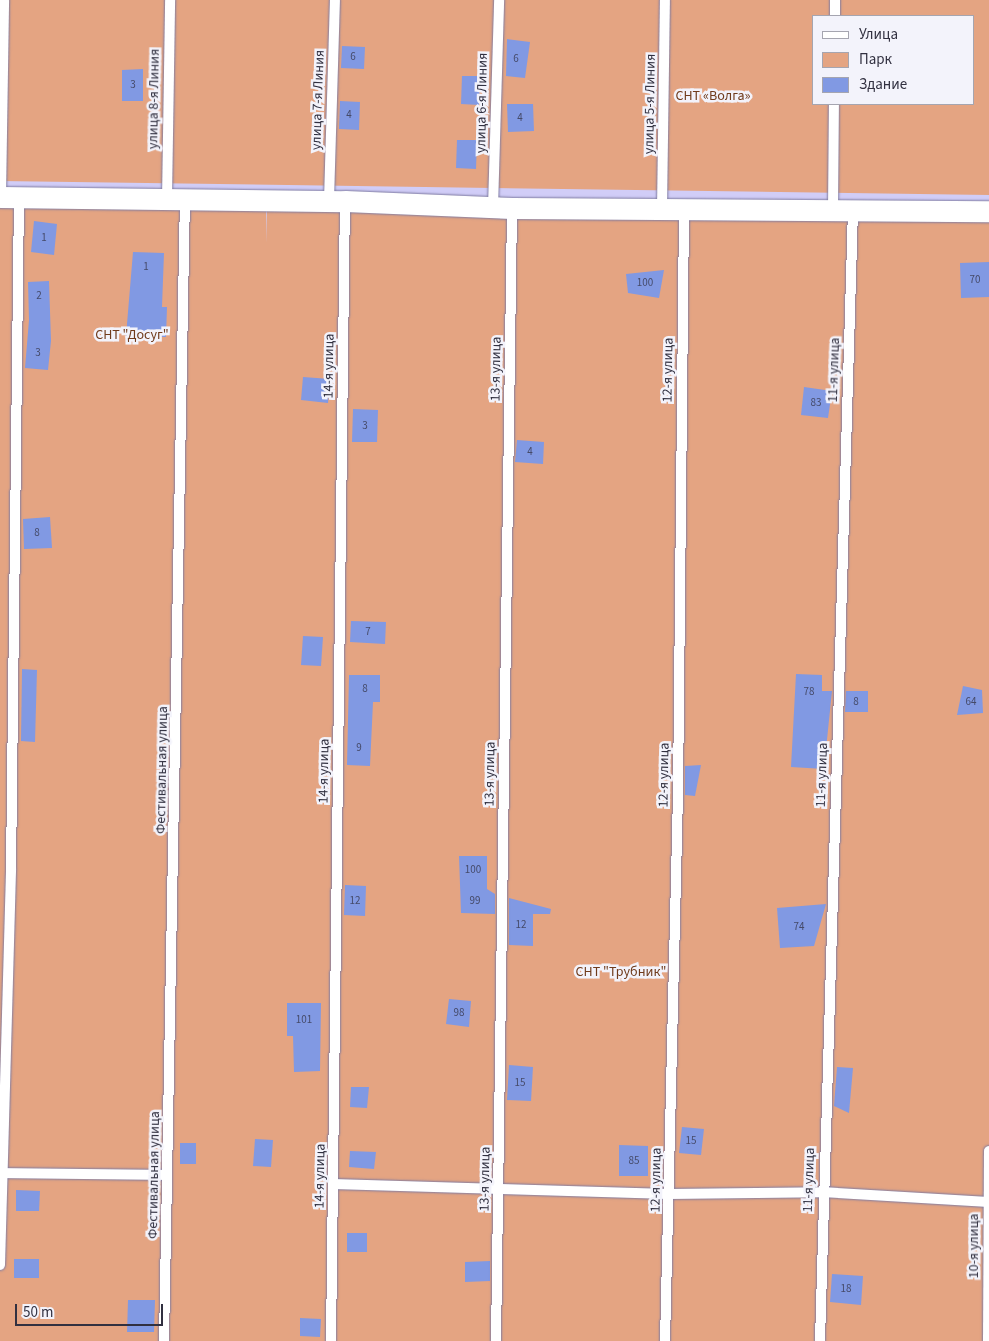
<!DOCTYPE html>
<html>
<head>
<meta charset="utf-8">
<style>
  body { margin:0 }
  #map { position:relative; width:989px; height:1341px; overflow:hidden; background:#d1cdf7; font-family:"Source Sans 3",sans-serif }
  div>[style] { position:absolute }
  .green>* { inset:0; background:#e4a482 }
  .building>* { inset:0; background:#8199e3 }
  .roads { filter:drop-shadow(0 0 1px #7f7ba1) drop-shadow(0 0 1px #7f7ba1) }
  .service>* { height:10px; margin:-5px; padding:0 5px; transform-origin:5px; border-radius:5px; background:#fff }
  .minor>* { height:21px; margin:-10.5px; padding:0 10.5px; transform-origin:10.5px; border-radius:10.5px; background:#fff }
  span { translate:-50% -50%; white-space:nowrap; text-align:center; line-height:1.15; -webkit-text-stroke:5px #f3f3fb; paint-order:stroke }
  .number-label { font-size:11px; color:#454a69 }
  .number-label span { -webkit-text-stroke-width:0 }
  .park-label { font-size:14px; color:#703b1c }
  .street-label { font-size:14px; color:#313040 }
  .legend { position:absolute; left:812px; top:15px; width:162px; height:90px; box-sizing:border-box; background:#f3f3fb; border:1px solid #a5a5b0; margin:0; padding:6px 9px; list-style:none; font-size:15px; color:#313040 }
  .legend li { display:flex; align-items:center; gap:10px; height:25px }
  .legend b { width:25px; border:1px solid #a5a5b0 }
  .scale { position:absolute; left:15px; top:1304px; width:148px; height:22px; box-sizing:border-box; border:2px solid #313040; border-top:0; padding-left:6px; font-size:15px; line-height:18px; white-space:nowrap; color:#313040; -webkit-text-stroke:4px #f3f3fb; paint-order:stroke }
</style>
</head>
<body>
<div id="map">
  <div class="green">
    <div style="clip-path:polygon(evenodd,0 0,989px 0,989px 195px,0 181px,0 0,813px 16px,973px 16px,973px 104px,813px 104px,813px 16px)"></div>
    <div style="clip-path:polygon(0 201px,266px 203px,266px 243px,267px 204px,989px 214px,989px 1341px,0 1341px)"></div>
  </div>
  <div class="building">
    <div style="clip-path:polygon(507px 39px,530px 42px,525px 78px,506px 76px)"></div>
    <div style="clip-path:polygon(342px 46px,365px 47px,364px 69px,341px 68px)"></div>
    <div style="clip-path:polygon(143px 69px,143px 101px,122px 101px,122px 70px)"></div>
    <div style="clip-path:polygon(462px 76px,480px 76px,479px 105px,461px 104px)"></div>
    <div style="clip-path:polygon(340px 101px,360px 102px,359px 130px,339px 129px)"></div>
    <div style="clip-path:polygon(507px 104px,533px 104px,534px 131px,508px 132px)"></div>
    <div style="clip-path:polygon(457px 140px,477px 140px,476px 169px,456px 168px)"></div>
    <div style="clip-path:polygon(34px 221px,57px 224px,54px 255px,31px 252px)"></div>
    <div style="clip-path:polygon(133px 252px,164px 253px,162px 307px,167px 307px,166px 337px,126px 336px)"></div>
    <div style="clip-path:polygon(989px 262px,989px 297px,961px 298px,960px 263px)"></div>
    <div style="clip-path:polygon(664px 270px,659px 298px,628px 293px,626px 274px)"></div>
    <div style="clip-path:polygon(49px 281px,51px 341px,48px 370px,25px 368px,29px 320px,28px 282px)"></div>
    <div style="clip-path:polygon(303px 377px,330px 379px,328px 403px,301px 400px)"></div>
    <div style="clip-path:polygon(804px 387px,832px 391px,828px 418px,801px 415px)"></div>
    <div style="clip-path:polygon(353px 409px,378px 410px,377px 442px,352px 442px)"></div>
    <div style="clip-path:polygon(517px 440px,544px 442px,543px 464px,515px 462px)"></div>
    <div style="clip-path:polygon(50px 517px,52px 548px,24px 549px,23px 519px)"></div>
    <div style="clip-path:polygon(351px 621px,386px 622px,385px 644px,350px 642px)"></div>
    <div style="clip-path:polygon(303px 636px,323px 637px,321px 666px,301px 665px)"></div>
    <div style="clip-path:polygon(22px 669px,37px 670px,35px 742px,21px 741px)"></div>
    <div style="clip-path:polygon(796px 674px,822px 675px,822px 691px,832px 691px,824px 769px,791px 767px)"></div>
    <div style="clip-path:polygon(349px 675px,380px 675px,380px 702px,373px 702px,370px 766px,347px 765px)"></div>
    <div style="clip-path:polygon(963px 686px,982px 690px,983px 713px,957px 715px)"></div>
    <div style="clip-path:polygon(846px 691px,868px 691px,868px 712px,845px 712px)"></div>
    <div style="clip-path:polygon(701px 765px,695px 796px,685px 795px,685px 766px)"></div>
    <div style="clip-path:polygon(459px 856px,487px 856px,487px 889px,495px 894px,495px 914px,461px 913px)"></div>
    <div style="clip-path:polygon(345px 885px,366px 886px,365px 916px,344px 915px)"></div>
    <div style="clip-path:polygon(509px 898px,551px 909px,550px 914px,533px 914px,533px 946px,509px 945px)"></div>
    <div style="clip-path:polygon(826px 904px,814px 946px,780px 948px,777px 908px)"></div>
    <div style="clip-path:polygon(449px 999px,471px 1001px,469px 1027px,446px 1024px)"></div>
    <div style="clip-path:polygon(287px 1003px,321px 1003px,320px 1071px,294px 1072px,293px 1036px,287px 1036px)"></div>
    <div style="clip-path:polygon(509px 1065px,533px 1067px,531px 1101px,507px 1100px)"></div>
    <div style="clip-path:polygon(837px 1067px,853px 1068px,849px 1113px,834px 1106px)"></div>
    <div style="clip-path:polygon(351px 1087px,369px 1087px,367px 1108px,350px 1107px)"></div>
    <div style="clip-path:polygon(682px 1127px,704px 1129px,701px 1155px,679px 1153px)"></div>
    <div style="clip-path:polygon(255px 1139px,273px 1140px,271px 1167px,253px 1166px)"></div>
    <div style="clip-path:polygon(180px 1143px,196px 1143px,196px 1164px,180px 1164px)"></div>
    <div style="clip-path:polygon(619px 1145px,648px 1146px,648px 1176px,619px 1176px)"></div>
    <div style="clip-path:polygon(350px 1151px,376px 1152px,374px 1169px,349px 1167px)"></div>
    <div style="clip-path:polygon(16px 1190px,40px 1191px,39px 1211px,16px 1211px)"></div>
    <div style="clip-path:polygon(347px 1233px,367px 1233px,367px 1252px,347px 1252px)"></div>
    <div style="clip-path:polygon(14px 1259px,39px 1259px,39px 1278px,14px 1278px)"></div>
    <div style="clip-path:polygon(490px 1261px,490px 1281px,465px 1282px,465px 1262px)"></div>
    <div style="clip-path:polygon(832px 1274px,863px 1276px,861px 1305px,830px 1302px)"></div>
    <div style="clip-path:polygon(128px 1300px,155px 1300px,154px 1332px,127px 1332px)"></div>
    <div style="clip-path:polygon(300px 1318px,321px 1319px,320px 1337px,300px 1336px)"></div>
  </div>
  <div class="roads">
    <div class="service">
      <div style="left:835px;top:16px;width:16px;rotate:-90deg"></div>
      <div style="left:1px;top:197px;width:197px;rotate:-89.1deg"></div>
      <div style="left:167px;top:199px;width:199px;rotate:-89.1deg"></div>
      <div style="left:329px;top:200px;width:200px;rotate:-88.3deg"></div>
      <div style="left:493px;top:207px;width:207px;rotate:-88.3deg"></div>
      <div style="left:662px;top:209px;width:209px;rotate:-89.2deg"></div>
      <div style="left:833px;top:210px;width:106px;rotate:-89.5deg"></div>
      <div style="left:0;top:1173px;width:167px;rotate:0.7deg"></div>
      <div style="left:333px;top:1184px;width:336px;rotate:1.7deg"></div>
      <div style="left:669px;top:1194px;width:153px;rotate:-0.7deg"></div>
      <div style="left:822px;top:1192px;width:167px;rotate:3.4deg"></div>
      <div style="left:0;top:1265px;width:395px;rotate:-88.4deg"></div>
      <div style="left:11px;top:870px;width:673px;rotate:-89.32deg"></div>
      <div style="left:164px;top:1341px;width:1142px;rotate:-88.95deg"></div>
      <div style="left:331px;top:1341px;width:1140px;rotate:-89.3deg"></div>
      <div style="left:496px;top:1341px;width:1133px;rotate:-89.19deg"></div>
      <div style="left:665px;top:1341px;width:548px;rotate:-88.64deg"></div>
      <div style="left:678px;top:793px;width:584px;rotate:-89.41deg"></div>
      <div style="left:820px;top:1341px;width:1131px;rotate:-88.33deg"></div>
      <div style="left:988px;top:1341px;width:190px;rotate:-89.7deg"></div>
    </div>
    <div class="minor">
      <div style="left:0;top:197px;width:345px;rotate:0.7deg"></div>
      <div style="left:345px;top:201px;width:167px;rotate:2.4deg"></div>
      <div style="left:512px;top:208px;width:477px;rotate:0.4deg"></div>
    </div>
  </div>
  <div class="number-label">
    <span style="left:353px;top:57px">6</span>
    <span style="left:516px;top:59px">6</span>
    <span style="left:133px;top:85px">3</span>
    <span style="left:349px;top:115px">4</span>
    <span style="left:520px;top:118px">4</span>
    <span style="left:44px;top:238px">1</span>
    <span style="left:146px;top:267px">1</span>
    <span style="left:975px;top:280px">70</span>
    <span style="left:645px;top:283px">100</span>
    <span style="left:39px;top:296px">2</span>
    <span style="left:38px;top:353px">3</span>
    <span style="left:816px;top:403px">83</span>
    <span style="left:365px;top:426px">3</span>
    <span style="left:530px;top:452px">4</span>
    <span style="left:37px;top:533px">8</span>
    <span style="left:368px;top:632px">7</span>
    <span style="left:365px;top:689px">8</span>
    <span style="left:809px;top:692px">78</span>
    <span style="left:856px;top:702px">8</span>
    <span style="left:971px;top:702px">64</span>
    <span style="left:359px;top:748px">9</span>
    <span style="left:473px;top:870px">100</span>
    <span style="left:355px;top:901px">12</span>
    <span style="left:475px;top:901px">99</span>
    <span style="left:521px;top:925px">12</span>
    <span style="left:799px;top:927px">74</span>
    <span style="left:459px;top:1013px">98</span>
    <span style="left:304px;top:1020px">101</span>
    <span style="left:520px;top:1083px">15</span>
    <span style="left:691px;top:1141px">15</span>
    <span style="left:634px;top:1161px">85</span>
    <span style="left:846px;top:1289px">18</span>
  </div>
  <div class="park-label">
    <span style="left:713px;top:96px">СНТ «Волга»</span>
    <span style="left:132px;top:335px">СНТ "Досуг"</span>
    <span style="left:621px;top:972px">СНТ "Трубник"</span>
  </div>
  <div class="street-label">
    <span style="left:154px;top:99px;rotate:-89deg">улица 8-я Линия</span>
    <span style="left:318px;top:100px;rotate:-88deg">улица 7-я Линия</span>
    <span style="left:482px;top:103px;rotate:-89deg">улица 6-я Линия</span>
    <span style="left:650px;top:104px;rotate:-89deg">улица 5-я Линия</span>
    <span style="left:329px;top:366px;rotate:-89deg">14-я улица</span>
    <span style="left:496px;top:369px;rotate:-89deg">13-я улица</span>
    <span style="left:668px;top:370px;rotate:-89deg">12-я улица</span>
    <span style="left:834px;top:370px;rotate:-88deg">11-я улица</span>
    <span style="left:162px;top:770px;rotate:-89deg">Фестивальная улица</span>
    <span style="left:324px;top:771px;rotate:-89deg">14-я улица</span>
    <span style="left:490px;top:774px;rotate:-89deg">13-я улица</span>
    <span style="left:664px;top:775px;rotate:-89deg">12-я улица</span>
    <span style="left:822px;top:775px;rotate:-88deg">11-я улица</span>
    <span style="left:154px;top:1175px;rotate:-89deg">Фестивальная улица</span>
    <span style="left:320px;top:1176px;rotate:-89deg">14-я улица</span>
    <span style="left:485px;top:1179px;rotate:-89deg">13-я улица</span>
    <span style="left:656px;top:1180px;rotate:-89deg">12-я улица</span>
    <span style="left:809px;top:1180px;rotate:-88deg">11-я улица</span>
    <span style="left:974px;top:1246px;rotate:-90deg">10-я улица</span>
  </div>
  <ul class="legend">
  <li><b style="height:6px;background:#fff"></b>Улица</li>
  <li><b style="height:14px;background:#e4a482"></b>Парк</li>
  <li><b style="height:14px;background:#8199e3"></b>Здание</li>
  </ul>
  <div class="scale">50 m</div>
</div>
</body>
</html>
